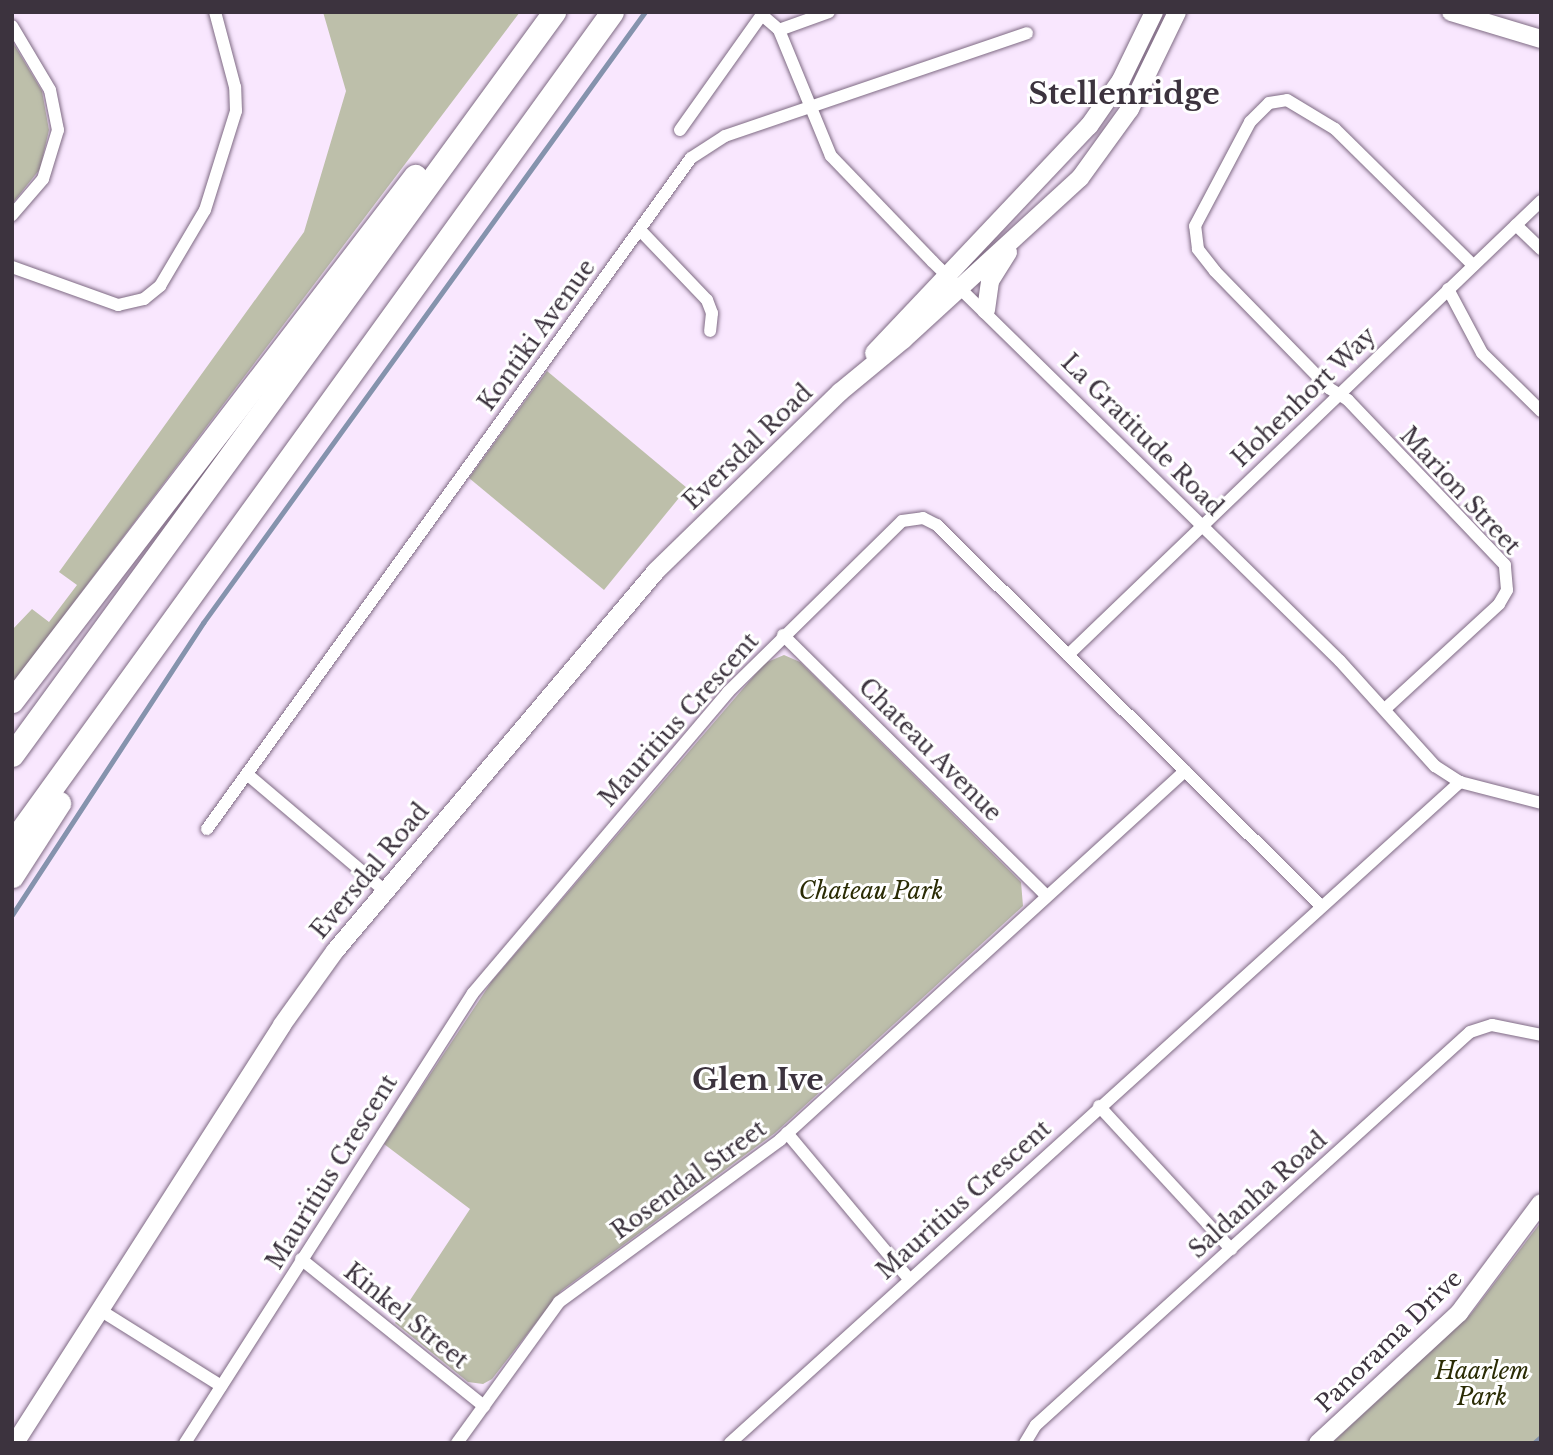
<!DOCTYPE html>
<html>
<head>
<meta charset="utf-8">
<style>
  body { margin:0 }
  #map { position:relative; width:1553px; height:1455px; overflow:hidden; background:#f9e7fe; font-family:"Libre Baskerville",serif }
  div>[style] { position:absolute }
  .green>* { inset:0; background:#bdbfaa }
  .stream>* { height:4.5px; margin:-2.25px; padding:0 2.25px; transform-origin:2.25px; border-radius:2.25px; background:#8593ad }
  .roads { filter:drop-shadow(0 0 2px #7e6a83) drop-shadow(0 0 2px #7e6a83) }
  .street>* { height:12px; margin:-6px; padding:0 6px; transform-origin:6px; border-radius:6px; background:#fff }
  .secondary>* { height:18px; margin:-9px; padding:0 9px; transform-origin:9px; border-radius:9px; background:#fff }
  .highway>* { height:23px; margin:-11.5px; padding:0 11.5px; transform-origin:11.5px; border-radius:11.5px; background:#fff }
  span { translate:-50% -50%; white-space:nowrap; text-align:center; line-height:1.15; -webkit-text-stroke:6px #fff; paint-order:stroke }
  .street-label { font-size:23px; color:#3c333e }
  .park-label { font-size:23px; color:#2b2c05; font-style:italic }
  .district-label { font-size:30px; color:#3c333e; font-weight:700 }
  .frame { position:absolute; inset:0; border:14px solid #3c333e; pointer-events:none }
</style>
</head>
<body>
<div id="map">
  <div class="green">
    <div style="clip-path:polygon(323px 12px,520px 12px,12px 684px,12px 630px,32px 609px,49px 622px,77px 585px,59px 572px,304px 232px,346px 91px)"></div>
    <div style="clip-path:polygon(12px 41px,42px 91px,49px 130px,40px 169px,12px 204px)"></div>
    <div style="clip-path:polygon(547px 371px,687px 488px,604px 590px,469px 478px)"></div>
    <div style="clip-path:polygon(784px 655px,800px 662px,1021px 882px,1023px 906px,775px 1133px,561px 1291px,492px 1379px,483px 1384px,468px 1382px,395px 1323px,470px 1209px,384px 1144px,492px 981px,765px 663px)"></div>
    <div style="clip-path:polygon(1541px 1222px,1541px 1443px,1332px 1443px,1471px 1314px)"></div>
  </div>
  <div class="stream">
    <div style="left:12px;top:915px;width:349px;rotate:-56.8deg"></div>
    <div style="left:203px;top:623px;width:754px;rotate:-54.12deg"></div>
    <div style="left:1534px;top:1443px;width:9px;rotate:-41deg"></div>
  </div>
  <div class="roads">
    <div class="street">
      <div style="left:762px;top:15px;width:23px;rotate:41deg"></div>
      <div style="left:779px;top:30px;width:53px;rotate:-19.8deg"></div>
      <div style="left:12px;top:26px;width:74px;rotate:59.3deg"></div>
      <div style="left:50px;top:90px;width:41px;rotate:78.7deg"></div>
      <div style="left:58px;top:130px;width:51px;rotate:107deg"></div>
      <div style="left:43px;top:179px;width:48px;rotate:130.7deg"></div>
      <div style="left:779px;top:30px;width:136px;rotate:67.6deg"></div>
      <div style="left:831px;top:156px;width:146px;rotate:46.1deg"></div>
      <div style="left:932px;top:261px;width:571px;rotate:44.43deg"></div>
      <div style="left:1340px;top:661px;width:142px;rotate:47.9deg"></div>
      <div style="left:1435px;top:766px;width:30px;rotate:33deg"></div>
      <div style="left:1460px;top:782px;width:84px;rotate:14.5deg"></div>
      <div style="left:680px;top:130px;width:145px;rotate:-54.6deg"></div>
      <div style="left:1516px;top:225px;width:35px;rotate:44deg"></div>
      <div style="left:640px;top:230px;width:97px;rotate:46.3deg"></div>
      <div style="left:707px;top:300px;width:14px;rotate:69deg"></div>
      <div style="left:712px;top:313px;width:18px;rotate:96deg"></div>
      <div style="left:12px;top:267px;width:113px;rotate:19.7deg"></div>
      <div style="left:118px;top:305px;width:27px;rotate:-13deg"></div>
      <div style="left:144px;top:299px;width:21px;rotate:-39deg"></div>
      <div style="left:160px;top:286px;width:88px;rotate:-59.4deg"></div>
      <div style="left:205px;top:210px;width:104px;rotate:-72.6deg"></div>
      <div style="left:236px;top:111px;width:24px;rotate:-92deg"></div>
      <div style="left:235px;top:87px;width:78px;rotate:-104.9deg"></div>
      <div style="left:1448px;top:289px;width:72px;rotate:62deg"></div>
      <div style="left:1482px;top:353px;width:83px;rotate:44.5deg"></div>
      <div style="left:783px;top:635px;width:371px;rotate:44.7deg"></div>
      <div style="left:1068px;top:655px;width:656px;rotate:-43.83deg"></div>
      <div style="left:1385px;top:709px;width:155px;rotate:-42.6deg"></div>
      <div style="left:1499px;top:604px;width:16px;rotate:-60deg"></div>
      <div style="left:1507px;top:590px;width:25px;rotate:-95deg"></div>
      <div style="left:1505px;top:565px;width:228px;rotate:-133.6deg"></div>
      <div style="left:1348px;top:400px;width:22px;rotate:-148deg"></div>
      <div style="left:1329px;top:388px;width:163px;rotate:-134.3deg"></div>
      <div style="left:1215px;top:271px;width:28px;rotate:-128deg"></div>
      <div style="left:1198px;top:249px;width:23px;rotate:-97deg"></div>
      <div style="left:1195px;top:226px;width:118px;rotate:-62.1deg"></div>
      <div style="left:1250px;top:122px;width:27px;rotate:-45deg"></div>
      <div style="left:1269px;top:103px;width:18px;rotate:-9deg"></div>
      <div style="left:1287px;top:100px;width:56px;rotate:31.1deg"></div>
      <div style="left:1335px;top:129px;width:194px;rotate:44.6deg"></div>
      <div style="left:247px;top:774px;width:181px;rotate:40.3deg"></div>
      <div style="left:207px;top:829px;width:827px;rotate:-54.2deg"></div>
      <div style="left:691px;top:158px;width:40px;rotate:-32.9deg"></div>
      <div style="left:725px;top:136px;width:319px;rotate:-18.8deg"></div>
      <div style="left:1099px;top:1106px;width:195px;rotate:47.3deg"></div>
      <div style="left:787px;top:1133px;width:190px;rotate:50.1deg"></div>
      <div style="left:301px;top:1259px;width:235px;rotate:38.8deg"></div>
      <div style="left:100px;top:1310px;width:143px;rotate:32.1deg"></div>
      <div style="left:185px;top:1443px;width:534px;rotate:-57.38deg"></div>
      <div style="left:473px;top:993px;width:394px;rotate:-49.7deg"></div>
      <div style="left:728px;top:692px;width:244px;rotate:-44.5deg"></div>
      <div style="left:902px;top:521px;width:21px;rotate:-8deg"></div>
      <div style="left:923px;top:518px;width:16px;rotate:27deg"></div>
      <div style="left:937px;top:525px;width:540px;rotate:44.77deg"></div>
      <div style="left:457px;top:1443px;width:174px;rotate:-54.1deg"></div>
      <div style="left:559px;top:1302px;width:274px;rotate:-36.2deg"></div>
      <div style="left:780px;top:1140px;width:548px;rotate:-42.34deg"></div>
      <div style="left:730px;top:1443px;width:985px;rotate:-42.16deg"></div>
      <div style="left:1025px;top:1443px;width:21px;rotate:-59deg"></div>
      <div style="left:1036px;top:1425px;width:585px;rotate:-42.16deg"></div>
      <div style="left:1470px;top:1032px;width:23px;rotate:-18deg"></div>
      <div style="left:1492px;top:1025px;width:50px;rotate:11.5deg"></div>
    </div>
    <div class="secondary">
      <div style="left:1451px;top:12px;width:94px;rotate:16.7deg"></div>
      <div style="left:986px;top:310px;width:29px;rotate:-82deg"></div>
      <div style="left:990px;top:281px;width:34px;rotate:-58deg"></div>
      <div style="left:874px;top:353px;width:313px;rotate:-46.6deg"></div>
      <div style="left:1089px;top:126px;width:56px;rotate:-55.2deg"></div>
      <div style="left:1121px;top:80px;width:76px;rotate:-64.1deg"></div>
      <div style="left:15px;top:1443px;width:496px;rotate:-57.4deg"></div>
      <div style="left:282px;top:1025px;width:91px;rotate:-54.4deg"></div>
      <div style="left:335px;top:951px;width:497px;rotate:-49.8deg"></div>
      <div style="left:656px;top:571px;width:257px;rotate:-44.2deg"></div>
      <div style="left:840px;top:392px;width:82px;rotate:-39.5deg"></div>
      <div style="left:903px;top:340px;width:240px;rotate:-42.5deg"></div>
      <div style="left:1080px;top:178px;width:85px;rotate:-54.1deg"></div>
      <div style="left:1130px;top:109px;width:108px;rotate:-64.1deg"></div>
      <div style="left:1318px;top:1443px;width:192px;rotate:-42.7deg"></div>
      <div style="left:1459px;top:1313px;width:137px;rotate:-53.3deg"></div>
    </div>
    <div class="highway">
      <div style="left:12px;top:701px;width:662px;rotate:-52.49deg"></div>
      <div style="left:12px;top:755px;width:920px;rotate:-53.89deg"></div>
      <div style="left:12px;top:843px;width:1025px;rotate:-54.17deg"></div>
      <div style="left:12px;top:876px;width:87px;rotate:-57.2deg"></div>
    </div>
  </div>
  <div class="street-label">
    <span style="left:537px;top:335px;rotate:-54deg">Kontiki Avenue</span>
    <span style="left:1304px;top:397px;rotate:-44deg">Hohenhort Way</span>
    <span style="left:1142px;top:435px;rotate:45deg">La Gratitude Road</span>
    <span style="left:748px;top:447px;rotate:-44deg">Eversdal Road</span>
    <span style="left:1460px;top:491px;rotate:47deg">Marion Street</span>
    <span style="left:679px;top:720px;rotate:-48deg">Mauritius Crescent</span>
    <span style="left:930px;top:750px;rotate:45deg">Chateau Avenue</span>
    <span style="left:370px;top:871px;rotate:-50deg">Eversdal Road</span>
    <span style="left:332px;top:1172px;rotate:-58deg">Mauritius Crescent</span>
    <span style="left:689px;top:1180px;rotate:-36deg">Rosendal Street</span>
    <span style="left:1258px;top:1195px;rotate:-42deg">Saldanha Road</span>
    <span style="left:964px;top:1200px;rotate:-42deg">Mauritius Crescent</span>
    <span style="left:406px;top:1316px;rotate:39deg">Kinkel Street</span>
    <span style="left:1389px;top:1341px;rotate:-44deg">Panorama Drive</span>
  </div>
  <div class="park-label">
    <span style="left:871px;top:891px">Chateau Park</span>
    <span style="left:1482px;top:1384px">Haarlem<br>Park</span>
  </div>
  <div class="district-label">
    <span style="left:1124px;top:94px">Stellenridge</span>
    <span style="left:758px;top:1080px">Glen Ive</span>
  </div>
  <div class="frame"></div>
</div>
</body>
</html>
